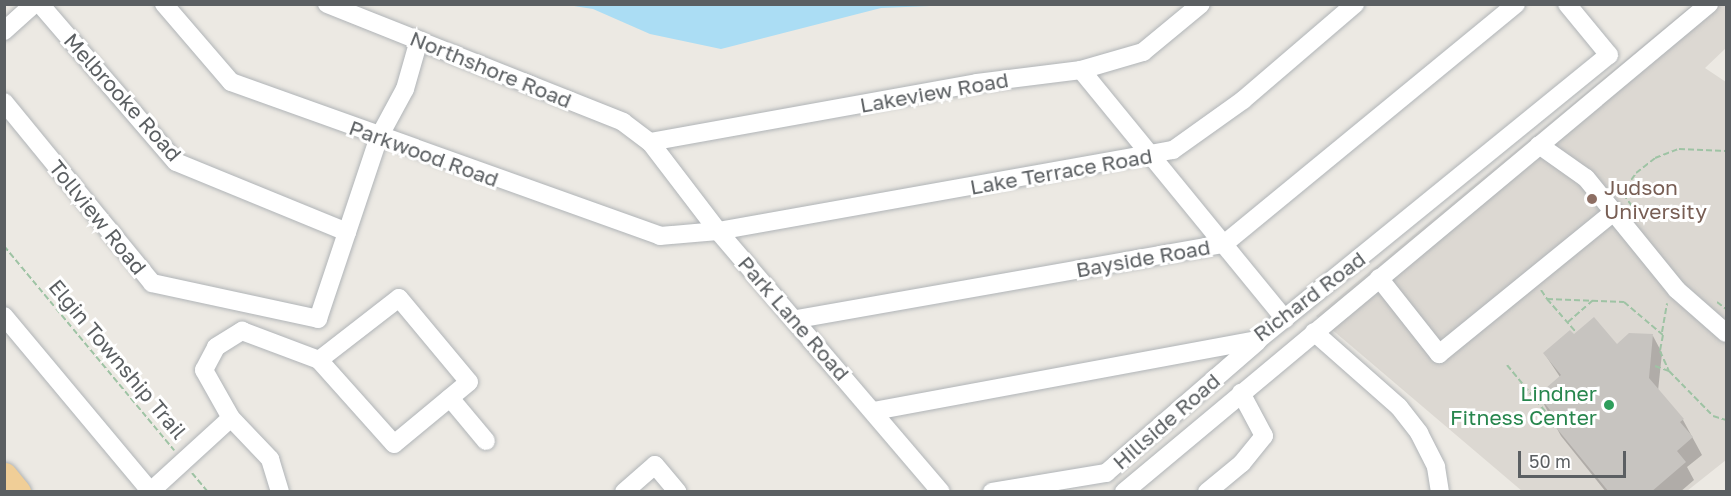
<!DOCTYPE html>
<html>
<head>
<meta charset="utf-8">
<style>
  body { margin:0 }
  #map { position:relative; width:1731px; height:496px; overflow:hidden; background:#ece9e3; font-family:"Golos Text",sans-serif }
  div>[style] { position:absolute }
  .education>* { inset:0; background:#dcd8d2 }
  .water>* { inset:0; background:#abddf4 }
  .shadow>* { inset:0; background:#0003 }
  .building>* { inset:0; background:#c7c4c0 }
  .path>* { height:2px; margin-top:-1px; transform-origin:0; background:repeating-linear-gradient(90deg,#9ec3a4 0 6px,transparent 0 9px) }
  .roads { filter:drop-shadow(0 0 2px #b0b4b7) drop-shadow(0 0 2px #b0b4b7) }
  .minor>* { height:18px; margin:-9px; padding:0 9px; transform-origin:9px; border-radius:9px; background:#fff }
  .highway>* { height:27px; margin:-13.5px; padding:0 13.5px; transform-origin:13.5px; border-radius:13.5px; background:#f0ce97 }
  .dots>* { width:16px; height:16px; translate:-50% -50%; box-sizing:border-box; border:3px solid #fff; border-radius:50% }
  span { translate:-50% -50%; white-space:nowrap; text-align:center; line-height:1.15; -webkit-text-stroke:6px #fff; paint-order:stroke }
  .street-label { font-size:21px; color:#5b5f62 }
  .education-label { font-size:21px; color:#785e54 }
  .left { translate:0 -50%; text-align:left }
  .leisure-label { font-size:21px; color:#27864d }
  .right { translate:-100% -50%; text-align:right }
  .frame { position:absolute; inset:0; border:6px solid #5b5f62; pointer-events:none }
  .scale { position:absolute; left:1518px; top:451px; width:108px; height:27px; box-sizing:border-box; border:3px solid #5b5f62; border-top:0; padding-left:8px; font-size:18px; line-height:21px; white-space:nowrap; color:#5b5f62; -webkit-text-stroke:4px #fff; paint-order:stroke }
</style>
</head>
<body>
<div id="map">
  <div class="education">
    <div style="clip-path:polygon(1692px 5px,1726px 5px,1726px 48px,1705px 68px,1726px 82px,1726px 460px,1687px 491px,1522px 491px,1316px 316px)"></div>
  </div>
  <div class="water">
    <div style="clip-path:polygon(568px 5px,954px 5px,881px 8px,721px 49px,650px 34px,593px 9px)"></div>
  </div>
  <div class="shadow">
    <div style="clip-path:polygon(1653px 336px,1662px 353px,1658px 391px,1683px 420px,1702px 455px,1687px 467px,1694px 480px,1680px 492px,1606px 492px,1561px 436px,1539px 395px,1560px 377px,1544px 353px,1617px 346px)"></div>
  </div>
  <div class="building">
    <div style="clip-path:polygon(1594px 317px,1617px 344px,1629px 333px,1653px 334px,1649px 378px,1684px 419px,1680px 422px,1693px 437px,1677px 451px,1686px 462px,1651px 492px,1609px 492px,1549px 419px,1554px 415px,1538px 395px,1561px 375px,1543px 353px,1570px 330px,1574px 334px)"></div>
  </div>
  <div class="path">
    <div style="left:1614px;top:189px;width:12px;rotate:-9deg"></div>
    <div style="left:1643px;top:220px;width:28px;rotate:-128deg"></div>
    <div style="left:1626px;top:198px;width:11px;rotate:-90deg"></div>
    <div style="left:1626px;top:187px;width:17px;rotate:-54deg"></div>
    <div style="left:1636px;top:173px;width:24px;rotate:-38deg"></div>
    <div style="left:1655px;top:158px;width:26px;rotate:-21deg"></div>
    <div style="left:1679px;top:149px;width:47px;rotate:2.4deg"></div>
    <div style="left:4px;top:246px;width:266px;rotate:50.2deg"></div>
    <div style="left:1541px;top:290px;width:11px;rotate:56deg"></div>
    <div style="left:1547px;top:299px;width:77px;rotate:2.2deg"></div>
    <div style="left:1624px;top:302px;width:51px;rotate:40.2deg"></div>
    <div style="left:1663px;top:335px;width:16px;rotate:101deg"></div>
    <div style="left:1660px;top:351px;width:22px;rotate:66deg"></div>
    <div style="left:1547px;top:299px;width:43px;rotate:48.8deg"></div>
    <div style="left:1717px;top:302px;width:11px;rotate:38deg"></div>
    <div style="left:1568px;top:322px;width:33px;rotate:-41deg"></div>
    <div style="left:1662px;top:332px;width:29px;rotate:-80deg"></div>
    <div style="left:1507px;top:365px;width:66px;rotate:50.5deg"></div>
    <div style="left:1655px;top:366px;width:15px;rotate:20deg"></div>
    <div style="left:1669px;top:371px;width:63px;rotate:45.6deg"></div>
    <div style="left:1713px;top:416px;width:14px;rotate:17deg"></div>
    <div style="left:192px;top:473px;width:25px;rotate:50deg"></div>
  </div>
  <div class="roads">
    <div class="minor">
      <div style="left:40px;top:4px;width:208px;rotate:49.3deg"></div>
      <div style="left:176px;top:162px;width:185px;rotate:22.3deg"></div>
      <div style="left:164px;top:4px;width:103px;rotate:49.3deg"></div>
      <div style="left:231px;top:82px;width:456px;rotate:19.7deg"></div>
      <div style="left:660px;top:236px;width:58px;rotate:-4.9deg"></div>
      <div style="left:718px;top:231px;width:462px;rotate:-10.1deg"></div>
      <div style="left:1173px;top:150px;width:86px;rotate:-35.5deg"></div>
      <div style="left:1243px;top:100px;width:148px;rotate:-40.6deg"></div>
      <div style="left:327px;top:4px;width:319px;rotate:21.7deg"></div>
      <div style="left:623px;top:122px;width:34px;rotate:37deg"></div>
      <div style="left:650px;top:142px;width:112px;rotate:52.6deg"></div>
      <div style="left:718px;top:231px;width:343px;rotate:49.5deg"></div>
      <div style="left:4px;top:31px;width:40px;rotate:-42deg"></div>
      <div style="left:1081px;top:70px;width:322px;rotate:50.7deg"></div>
      <div style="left:4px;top:102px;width:234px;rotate:50.7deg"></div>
      <div style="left:152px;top:283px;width:170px;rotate:12.2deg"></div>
      <div style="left:318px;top:319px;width:192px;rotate:-71.5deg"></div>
      <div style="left:379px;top:137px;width:55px;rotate:-61.6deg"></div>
      <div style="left:405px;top:89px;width:51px;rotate:-74.1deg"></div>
      <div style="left:650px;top:142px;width:332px;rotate:-10.2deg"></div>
      <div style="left:977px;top:83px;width:105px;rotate:-7.1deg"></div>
      <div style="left:1081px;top:70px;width:65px;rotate:-16.2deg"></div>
      <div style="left:1143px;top:52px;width:75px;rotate:-39.6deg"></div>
      <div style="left:1539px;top:145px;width:57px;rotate:35.1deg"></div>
      <div style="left:1586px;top:178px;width:144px;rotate:50.9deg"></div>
      <div style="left:1677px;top:290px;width:65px;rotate:41.3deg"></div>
      <div style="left:1379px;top:278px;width:97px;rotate:51.7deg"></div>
      <div style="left:1439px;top:354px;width:225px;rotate:-39.1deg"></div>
      <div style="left:4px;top:316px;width:229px;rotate:50.1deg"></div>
      <div style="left:797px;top:319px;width:434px;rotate:-10deg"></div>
      <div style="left:1224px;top:244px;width:378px;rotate:-39.4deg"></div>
      <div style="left:1314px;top:332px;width:113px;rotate:41.4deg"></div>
      <div style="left:1399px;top:407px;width:33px;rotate:52deg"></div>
      <div style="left:1419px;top:433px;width:38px;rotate:63deg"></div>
      <div style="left:1436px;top:467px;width:25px;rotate:81deg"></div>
      <div style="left:450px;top:398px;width:56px;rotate:50.1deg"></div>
      <div style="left:874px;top:411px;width:391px;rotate:-10.5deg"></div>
      <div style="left:1258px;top:340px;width:452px;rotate:-39.1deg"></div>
      <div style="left:1609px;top:55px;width:66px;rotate:-129.5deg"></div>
      <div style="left:231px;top:418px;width:57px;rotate:46.4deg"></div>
      <div style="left:270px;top:459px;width:34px;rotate:73deg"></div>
      <div style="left:151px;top:491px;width:108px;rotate:-42.4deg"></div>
      <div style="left:231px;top:418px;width:55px;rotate:-119.4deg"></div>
      <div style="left:204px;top:370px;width:26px;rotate:-62deg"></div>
      <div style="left:216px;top:347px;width:31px;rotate:-32deg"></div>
      <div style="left:242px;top:331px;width:82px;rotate:20.6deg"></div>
      <div style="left:319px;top:360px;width:101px;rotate:-37.8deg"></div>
      <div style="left:399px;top:298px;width:109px;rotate:50.2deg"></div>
      <div style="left:469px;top:382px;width:97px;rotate:140.4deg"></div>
      <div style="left:394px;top:444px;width:113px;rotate:-131.8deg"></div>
      <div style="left:624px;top:492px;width:41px;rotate:-41.1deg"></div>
      <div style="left:655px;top:465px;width:35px;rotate:50deg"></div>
      <div style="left:992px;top:492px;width:116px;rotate:-9.5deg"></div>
      <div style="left:1106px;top:473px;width:200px;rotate:-40.9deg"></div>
      <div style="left:1124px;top:492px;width:762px;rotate:-39.83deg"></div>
      <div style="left:1207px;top:492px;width:45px;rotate:-39.6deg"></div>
      <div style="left:1242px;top:463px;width:35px;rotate:-51deg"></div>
      <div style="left:1264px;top:436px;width:49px;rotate:-118.1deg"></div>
    </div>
    <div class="highway">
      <div style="left:4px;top:476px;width:21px;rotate:51deg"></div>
    </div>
  </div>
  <div class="dots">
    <div style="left:1592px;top:199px;background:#8d6e63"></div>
    <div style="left:1609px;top:405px;background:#2e9e5b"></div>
  </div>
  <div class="street-label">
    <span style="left:491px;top:69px;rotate:22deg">Northshore Road</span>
    <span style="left:934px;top:92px;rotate:-10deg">Lakeview Road</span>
    <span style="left:123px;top:97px;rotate:48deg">Melbrooke Road</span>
    <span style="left:424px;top:153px;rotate:20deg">Parkwood Road</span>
    <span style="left:1061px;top:171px;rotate:-10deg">Lake Terrace Road</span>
    <span style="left:98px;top:217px;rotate:51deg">Tollview Road</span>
    <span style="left:1143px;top:258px;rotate:-10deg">Bayside Road</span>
    <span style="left:1309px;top:296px;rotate:-37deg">Richard Road</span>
    <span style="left:794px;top:318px;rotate:49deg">Park Lane Road</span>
    <span style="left:118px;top:359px;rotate:50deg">Elgin Township Trail</span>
    <span style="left:1166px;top:421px;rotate:-41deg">Hillside Road</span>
  </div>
  <div class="education-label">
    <span class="left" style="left:1604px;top:199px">Judson<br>University</span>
  </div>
  <div class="leisure-label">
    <span class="right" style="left:1597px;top:405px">Lindner<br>Fitness Center</span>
  </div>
  <div class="frame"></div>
  <div class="scale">50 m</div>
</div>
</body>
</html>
